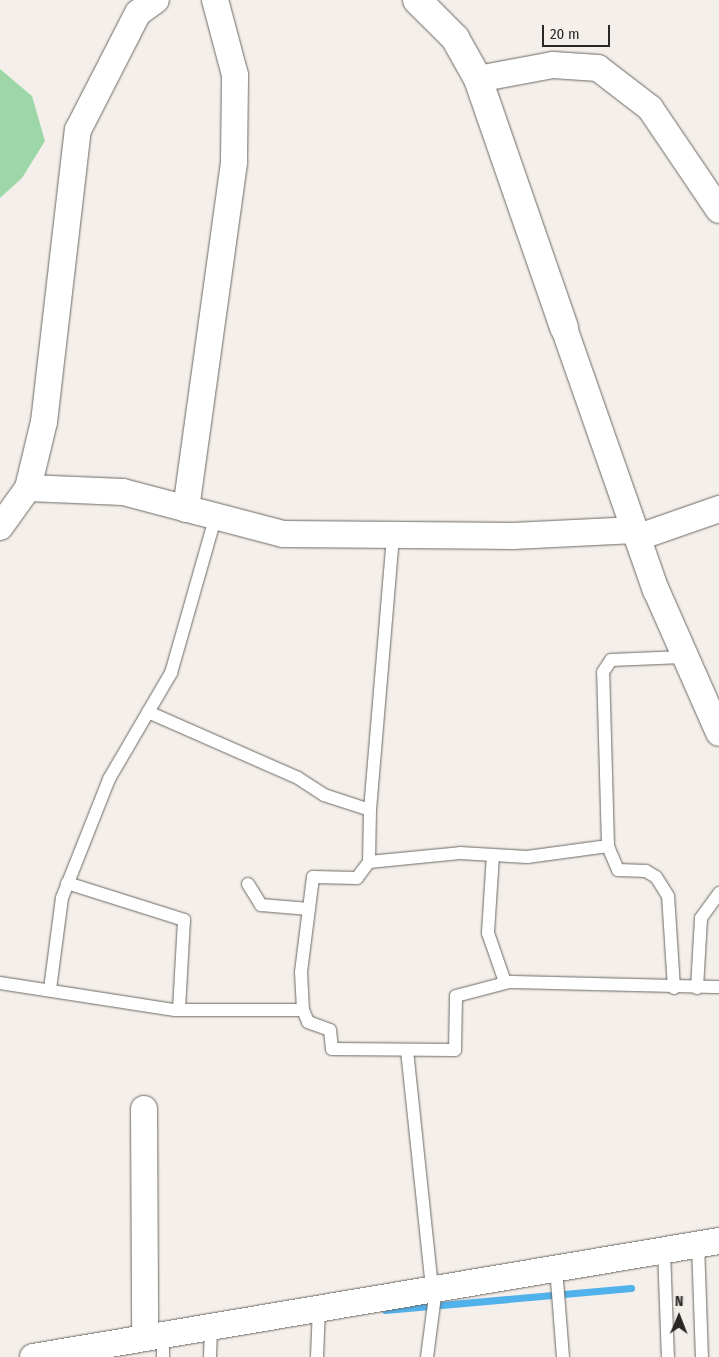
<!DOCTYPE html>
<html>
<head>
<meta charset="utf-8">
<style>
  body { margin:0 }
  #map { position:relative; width:719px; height:1357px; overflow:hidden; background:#f4efea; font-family:"Fira Sans Condensed",sans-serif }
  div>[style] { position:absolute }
  .green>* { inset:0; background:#9dd7a7 }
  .stream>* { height:7px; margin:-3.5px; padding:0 3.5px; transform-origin:3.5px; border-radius:3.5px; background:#51b1eb }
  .roads { filter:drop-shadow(0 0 1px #6c6863) drop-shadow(0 0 1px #6c6863) }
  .service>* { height:12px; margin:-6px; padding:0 6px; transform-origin:6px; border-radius:6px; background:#fff }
  .minor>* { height:26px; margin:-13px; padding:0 13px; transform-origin:13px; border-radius:13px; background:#fff }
  .tertiary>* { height:28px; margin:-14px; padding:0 14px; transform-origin:14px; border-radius:14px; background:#fff }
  span { translate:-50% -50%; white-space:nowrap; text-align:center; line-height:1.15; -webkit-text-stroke:4.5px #f4efea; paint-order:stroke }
  .north { position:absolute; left:654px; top:1292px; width:50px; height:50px; -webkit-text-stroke:4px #f4efea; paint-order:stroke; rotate:1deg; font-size:14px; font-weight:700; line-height:20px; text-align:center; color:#292826 }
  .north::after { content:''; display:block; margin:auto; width:18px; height:22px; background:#292826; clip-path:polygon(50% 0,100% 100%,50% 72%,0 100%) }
  .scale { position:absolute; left:542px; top:25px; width:68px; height:22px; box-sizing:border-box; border:2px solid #292826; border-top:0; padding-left:6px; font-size:15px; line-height:18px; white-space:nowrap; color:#292826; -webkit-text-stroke:4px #f4efea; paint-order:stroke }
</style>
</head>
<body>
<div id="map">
  <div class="green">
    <div style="clip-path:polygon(0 69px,32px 96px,45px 141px,22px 178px,0 198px)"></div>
  </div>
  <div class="stream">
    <div style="left:385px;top:1310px;width:247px;rotate:-5.1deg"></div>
  </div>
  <div class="roads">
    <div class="service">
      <div style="left:148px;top:712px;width:164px;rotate:23.7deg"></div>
      <div style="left:298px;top:778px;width:31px;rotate:33deg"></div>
      <div style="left:324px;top:795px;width:48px;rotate:18.1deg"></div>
      <div style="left:370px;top:810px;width:52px;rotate:91.1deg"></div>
      <div style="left:369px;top:862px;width:91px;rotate:-5.6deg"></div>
      <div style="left:460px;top:853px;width:67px;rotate:3.4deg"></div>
      <div style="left:527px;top:857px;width:82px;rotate:-7.7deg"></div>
      <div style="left:370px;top:810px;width:274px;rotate:-85.2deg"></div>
      <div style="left:493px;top:855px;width:78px;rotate:93.7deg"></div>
      <div style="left:488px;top:933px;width:52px;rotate:70.9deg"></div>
      <div style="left:369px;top:862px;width:20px;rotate:127deg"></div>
      <div style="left:357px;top:878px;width:44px;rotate:-178.7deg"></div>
      <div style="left:313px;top:877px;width:96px;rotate:97.2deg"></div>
      <div style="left:301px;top:972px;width:38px;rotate:87deg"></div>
      <div style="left:303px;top:1010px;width:13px;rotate:67deg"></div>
      <div style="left:308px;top:1022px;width:23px;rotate:20deg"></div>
      <div style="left:330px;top:1030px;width:19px;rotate:84deg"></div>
      <div style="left:332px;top:1049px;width:123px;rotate:0.5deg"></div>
      <div style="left:455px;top:1050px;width:54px;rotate:-88.9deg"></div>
      <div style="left:456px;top:996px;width:55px;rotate:-14.8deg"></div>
      <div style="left:509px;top:982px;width:210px;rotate:1.4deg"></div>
      <div style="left:67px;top:883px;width:123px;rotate:17.5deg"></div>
      <div style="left:184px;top:920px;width:89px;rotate:93.2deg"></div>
      <div style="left:248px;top:884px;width:25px;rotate:58deg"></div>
      <div style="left:261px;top:905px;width:48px;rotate:4.8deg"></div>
      <div style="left:0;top:983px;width:177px;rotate:8.8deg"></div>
      <div style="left:175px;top:1010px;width:128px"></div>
      <div style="left:674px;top:988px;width:92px;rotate:-93.7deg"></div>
      <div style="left:668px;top:896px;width:22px;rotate:-122deg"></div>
      <div style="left:656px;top:877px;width:12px;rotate:-149deg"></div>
      <div style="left:646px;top:871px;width:28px;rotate:-178deg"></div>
      <div style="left:618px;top:870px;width:26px;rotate:-113deg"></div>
      <div style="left:608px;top:846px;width:174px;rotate:-91.6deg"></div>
      <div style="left:603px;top:672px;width:14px;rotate:-56deg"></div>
      <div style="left:611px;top:660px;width:72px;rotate:-2.4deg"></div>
      <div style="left:697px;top:988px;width:70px;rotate:-86.7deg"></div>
      <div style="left:701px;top:918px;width:31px;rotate:-54deg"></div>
      <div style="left:50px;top:989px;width:92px;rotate:-82.5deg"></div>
      <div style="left:62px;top:898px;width:128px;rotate:-68.4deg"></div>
      <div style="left:109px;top:779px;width:123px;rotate:-59.7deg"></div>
      <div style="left:171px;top:673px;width:160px;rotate:-74.1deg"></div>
      <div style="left:407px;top:1050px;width:240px;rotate:84deg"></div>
      <div style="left:698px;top:1244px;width:113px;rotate:88deg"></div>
      <div style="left:664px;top:1250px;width:107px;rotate:87.9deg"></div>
      <div style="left:556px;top:1268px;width:89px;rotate:85.5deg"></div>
      <div style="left:163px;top:1335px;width:22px;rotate:90deg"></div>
      <div style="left:210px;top:1357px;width:30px;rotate:-88deg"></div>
      <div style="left:317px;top:1357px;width:49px;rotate:-87.7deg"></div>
      <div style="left:427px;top:1357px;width:69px;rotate:-82.5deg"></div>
    </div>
    <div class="minor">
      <div style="left:478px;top:79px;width:76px;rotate:-10.6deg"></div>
      <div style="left:553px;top:65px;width:45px;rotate:3.8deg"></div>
      <div style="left:598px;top:68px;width:66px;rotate:37.6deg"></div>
      <div style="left:650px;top:108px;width:123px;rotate:55.9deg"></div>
      <div style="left:564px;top:328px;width:278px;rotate:70.7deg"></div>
      <div style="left:656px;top:590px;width:156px;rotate:66.2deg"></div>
      <div style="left:28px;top:488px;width:95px;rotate:2.4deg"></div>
      <div style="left:123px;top:492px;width:165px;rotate:14.7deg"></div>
      <div style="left:283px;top:534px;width:230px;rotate:0.5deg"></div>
      <div style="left:513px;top:536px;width:123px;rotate:-2.8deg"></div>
      <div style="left:186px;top:509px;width:351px;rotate:-82.1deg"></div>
      <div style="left:234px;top:161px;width:86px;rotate:-89.3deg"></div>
      <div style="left:235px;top:75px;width:78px;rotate:-104.9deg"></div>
      <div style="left:0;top:527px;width:48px;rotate:-54.3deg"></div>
      <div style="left:28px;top:488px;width:68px;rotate:-76.4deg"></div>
      <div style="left:44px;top:422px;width:294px;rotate:-83.4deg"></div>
      <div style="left:78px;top:130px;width:131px;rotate:-62.9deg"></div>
      <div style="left:138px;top:13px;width:22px;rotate:-36deg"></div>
      <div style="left:639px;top:537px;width:85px;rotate:-19.3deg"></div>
      <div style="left:144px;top:1109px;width:229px;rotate:89.7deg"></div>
      <div style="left:33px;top:1357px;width:696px;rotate:-9.6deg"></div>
    </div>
    <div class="tertiary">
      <div style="left:417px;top:0;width:54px;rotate:45deg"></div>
      <div style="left:455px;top:38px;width:47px;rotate:60.7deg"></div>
      <div style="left:478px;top:79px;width:263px;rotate:70.9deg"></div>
    </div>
  </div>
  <div class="north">N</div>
  <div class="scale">20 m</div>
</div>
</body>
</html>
